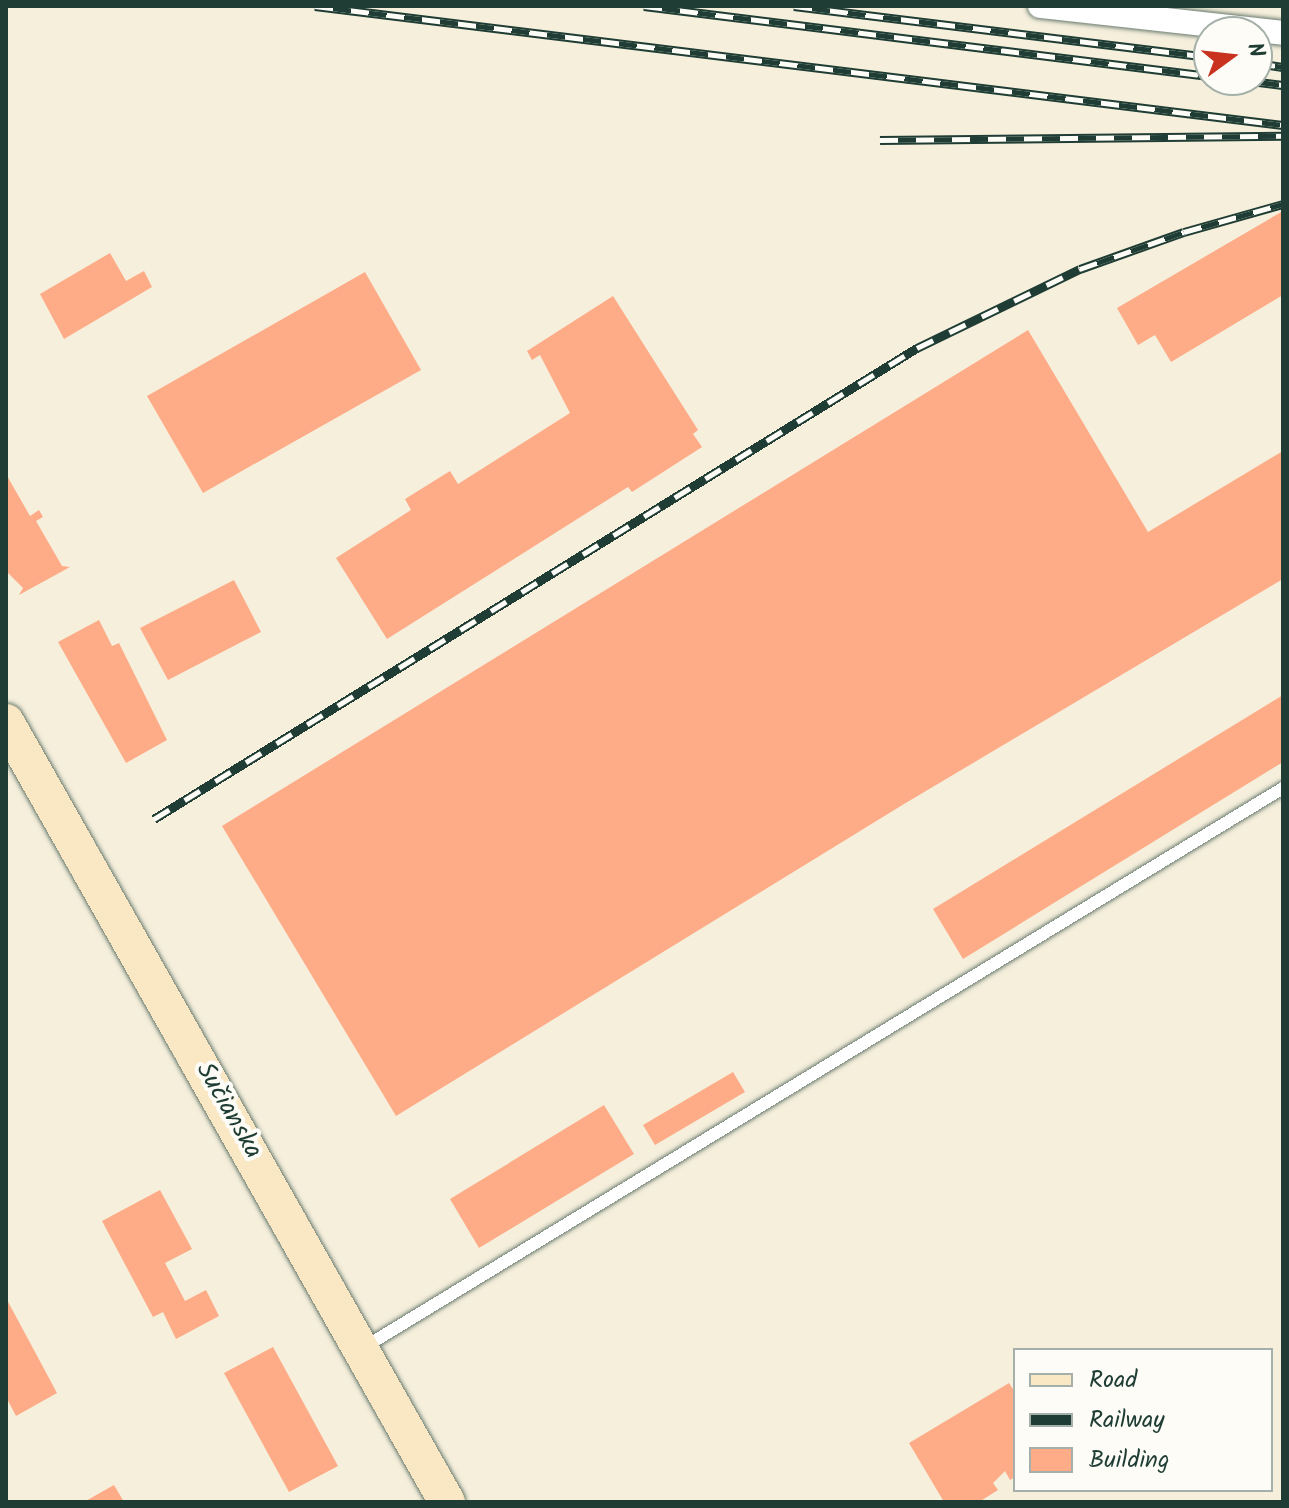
<!DOCTYPE html>
<html>
<head>
<meta charset="utf-8">
<style>
  body { margin:0 }
  #map { position:relative; width:1289px; height:1508px; overflow:hidden; background:#f5efdc; font-family:Kalam,sans-serif }
  div>[style] { position:absolute }
  .building>* { inset:0; background:#feac88 }
  .roads { filter:drop-shadow(0 0 2px #6a7b6f) drop-shadow(0 0 2px #6a7b6f) }
  .lane>* { height:12px; margin:-6px; padding:0 6px; transform-origin:6px; border-radius:6px; background:#fff }
  .street>* { height:24px; margin:-12px; padding:0 12px; transform-origin:12px; border-radius:12px; background:#fff }
  .secondary>* { height:36px; margin:-18px; padding:0 18px; transform-origin:18px; border-radius:18px; background:#fae7c3 }
  .rail>* { height:9px; margin-top:-4.5px; transform-origin:0; background:repeating-linear-gradient(90deg,#fdfcf7 0 18px,#1f3d34 0 36px); box-sizing:border-box; border-block:2px solid #1f3d34 }
  span { translate:-50% -50%; white-space:nowrap; text-align:center; line-height:1.15; -webkit-text-stroke:8px #fdfcf7; paint-order:stroke }
  .street-label { font-size:26px; color:#1f3d34 }
  .frame { position:absolute; inset:0; border:8px solid #1f3d34; pointer-events:none }
  .legend { position:absolute; left:1013px; top:1348px; width:260px; height:144px; box-sizing:border-box; background:#fdfcf7; border:2px solid #a4b0a9; margin:0; padding:10px 14px; list-style:none; font-size:24px; color:#1f3d34 }
  .legend li { display:flex; align-items:center; gap:16px; height:40px }
  .legend b { width:40px; border:2px solid #a4b0a9 }
  .north { position:absolute; left:1193px; top:16px; width:80px; height:80px; box-sizing:border-box; background:#fdfcf7; border:2px solid #a4b0a9; border-radius:50%; rotate:75deg; font-size:22px; font-weight:700; line-height:32px; text-align:center; color:#1f3d34 }
  .north::after { content:''; display:block; margin:auto; width:28px; height:36px; background:#c8321e; clip-path:polygon(50% 0,100% 100%,50% 72%,0 100%) }
</style>
</head>
<body>
<div id="map">
  <div class="building">
    <div style="clip-path:polygon(1283px 211px,1283px 295px,1171px 362px,1155px 335px,1138px 345px,1117px 308px)"></div>
    <div style="clip-path:polygon(110px 253px,126px 281px,144px 271px,152px 287px,64px 339px,40px 294px)"></div>
    <div style="clip-path:polygon(365px 272px,421px 370px,203px 493px,147px 396px)"></div>
    <div style="clip-path:polygon(613px 296px,698px 430px,693px 434px,702px 447px,632px 492px,628px 487px,387px 639px,336px 558px,411px 510px,405px 499px,450px 471px,458px 484px,570px 413px,540px 355px,532px 360px,527px 351px)"></div>
    <div style="clip-path:polygon(1028px 330px,1148px 532px,1283px 451px,1283px 579px,904px 804px,396px 1116px,222px 826px)"></div>
    <div style="clip-path:polygon(6px 474px,30px 516px,39px 510px,43px 517px,36px 521px,62px 566px,70px 567px,19px 595px,23px 588px,6px 571px)"></div>
    <div style="clip-path:polygon(234px 580px,261px 632px,168px 680px,140px 628px)"></div>
    <div style="clip-path:polygon(99px 620px,112px 646px,119px 643px,167px 740px,126px 763px,58px 642px)"></div>
    <div style="clip-path:polygon(1283px 695px,1283px 762px,963px 959px,933px 909px)"></div>
    <div style="clip-path:polygon(733px 1072px,745px 1092px,655px 1145px,643px 1125px)"></div>
    <div style="clip-path:polygon(604px 1105px,634px 1154px,479px 1248px,450px 1199px)"></div>
    <div style="clip-path:polygon(160px 1190px,192px 1249px,165px 1263px,185px 1301px,206px 1290px,219px 1316px,176px 1339px,163px 1312px,153px 1317px,102px 1221px)"></div>
    <div style="clip-path:polygon(6px 1298px,57px 1393px,16px 1416px,6px 1397px)"></div>
    <div style="clip-path:polygon(273px 1347px,338px 1466px,289px 1492px,224px 1373px)"></div>
    <div style="clip-path:polygon(1009px 1383px,1015px 1392px,1015px 1477px,1010px 1480px,1005px 1471px,993px 1483px,998px 1490px,979px 1502px,944px 1502px,909px 1443px)"></div>
    <div style="clip-path:polygon(114px 1485px,124px 1502px,84px 1502px,98px 1494px)"></div>
  </div>
  <div class="roads">
    <div class="lane">
      <div style="left:363px;top:1348px;width:1077px;rotate:-31.33deg"></div>
    </div>
    <div class="street">
      <div style="left:1040px;top:6px;width:244px;rotate:6.3deg"></div>
    </div>
    <div class="secondary">
      <div style="left:6px;top:722px;width:896px;rotate:60.52deg"></div>
    </div>
  </div>
  <div class="rail">
    <div style="left:315px;top:6px;width:975px;rotate:7.01deg"></div>
    <div style="left:644px;top:6px;width:569px;rotate:7.06deg"></div>
    <div style="left:794px;top:6px;width:418px;rotate:7deg"></div>
    <div style="left:1257px;top:63px;width:26px;rotate:9deg"></div>
    <div style="left:1243px;top:80px;width:40px;rotate:7.1deg"></div>
    <div style="left:880px;top:140px;width:403px;rotate:-0.6deg"></div>
    <div style="left:154px;top:819px;width:897px;rotate:-31.69deg"></div>
    <div style="left:917px;top:348px;width:181px;rotate:-25.9deg"></div>
    <div style="left:1080px;top:269px;width:110px;rotate:-19.6deg"></div>
    <div style="left:1184px;top:232px;width:103px;rotate:-15.8deg"></div>
  </div>
  <div class="street-label">
    <span style="left:228px;top:1111px;rotate:60deg">Sučianska</span>
  </div>
  <div class="frame"></div>
  <ul class="legend">
  <li><b style="height:10px;background:#fae7c3"></b>Road</li>
  <li><b style="height:10px;background:#1f3d34"></b>Railway</li>
  <li><b style="height:22px;background:#feac88"></b>Building</li>
  </ul>
  <div class="north">N</div>
</div>
</body>
</html>
